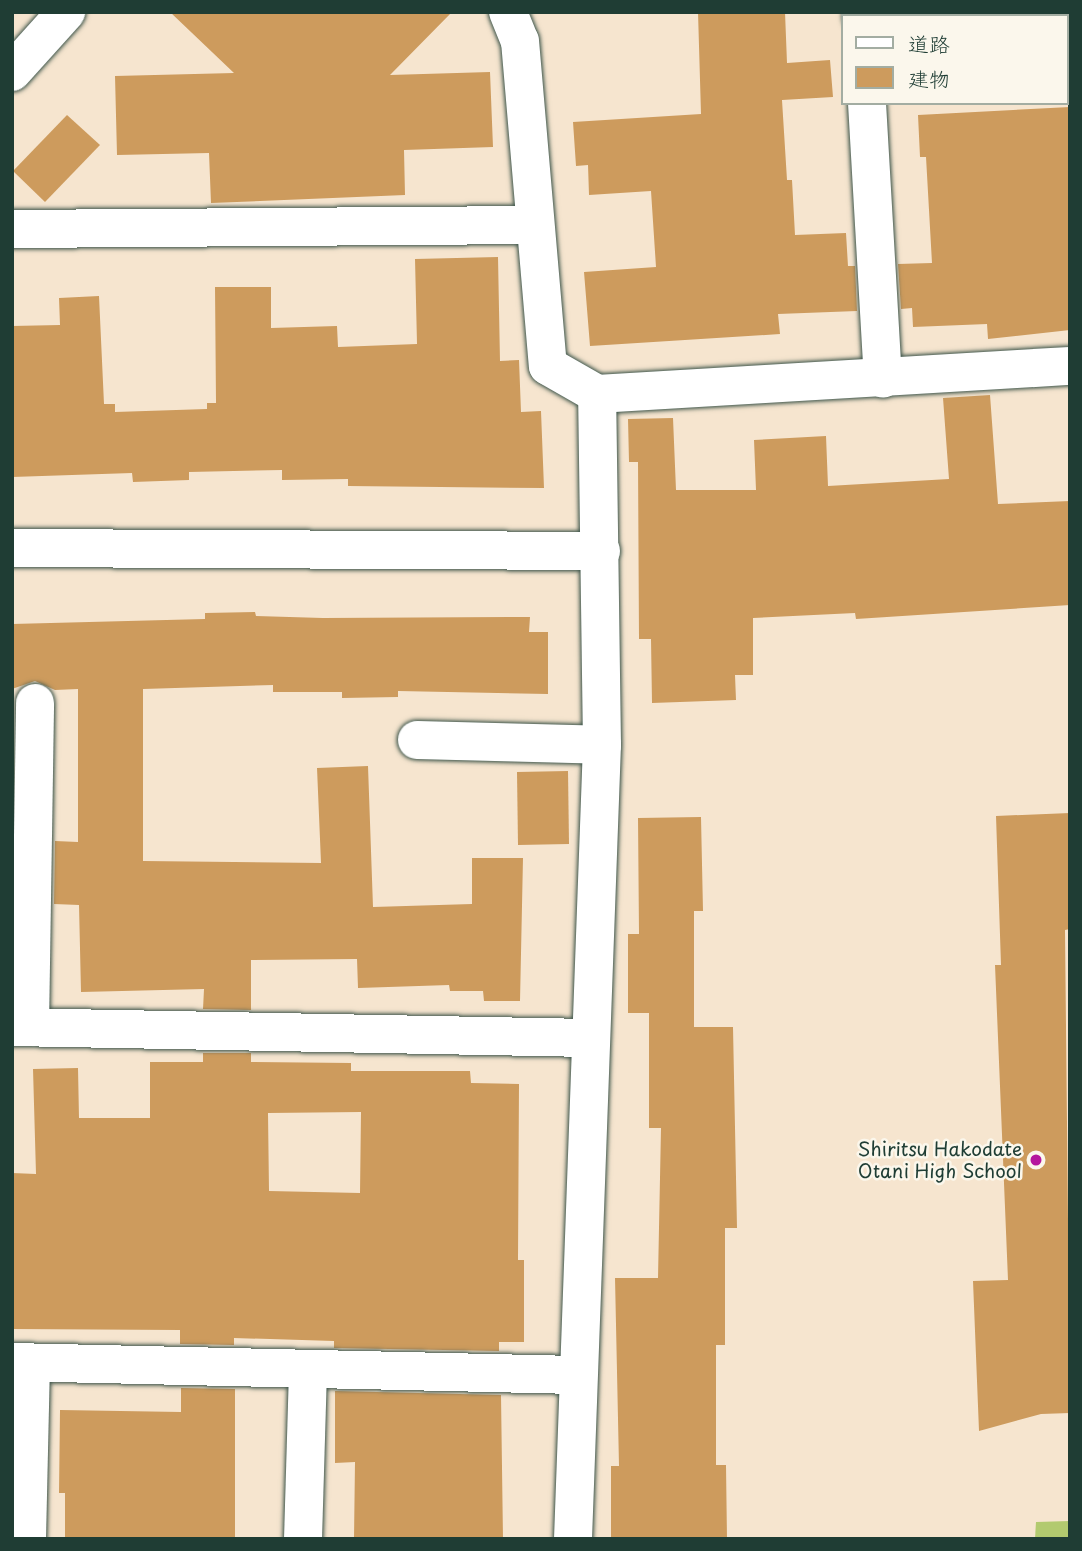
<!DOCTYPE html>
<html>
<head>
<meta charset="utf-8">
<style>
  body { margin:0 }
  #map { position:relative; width:1082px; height:1551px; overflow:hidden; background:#f6e5cf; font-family:"Playpen Sans","Klee One",sans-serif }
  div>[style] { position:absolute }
  .green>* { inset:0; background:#b2ca6f }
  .building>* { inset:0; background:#cd9b5d }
  .roads { filter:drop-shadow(0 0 2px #3f564b) drop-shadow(0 0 2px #3f564b) }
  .minor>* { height:38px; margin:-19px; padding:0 19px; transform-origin:19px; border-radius:19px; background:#fff }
  .dots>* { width:19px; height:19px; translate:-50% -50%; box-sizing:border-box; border:4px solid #fbf7ec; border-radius:50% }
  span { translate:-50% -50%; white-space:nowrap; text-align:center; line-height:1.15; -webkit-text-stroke:5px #fbf7ec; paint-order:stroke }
  .poi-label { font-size:19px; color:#1f3d34 }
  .right { translate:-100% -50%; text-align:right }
  .frame { position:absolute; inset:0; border:14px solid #1f3d34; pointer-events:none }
  .legend { position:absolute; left:841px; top:14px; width:228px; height:91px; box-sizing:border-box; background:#fbf7ec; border:2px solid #a3ada2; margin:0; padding:9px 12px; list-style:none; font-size:21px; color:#1f3d34 }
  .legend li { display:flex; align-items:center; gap:14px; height:35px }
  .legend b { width:35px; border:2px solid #a3ada2 }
</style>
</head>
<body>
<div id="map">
  <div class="green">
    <div style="clip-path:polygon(1070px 1521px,1070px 1539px,1035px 1539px,1036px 1522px)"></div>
  </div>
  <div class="building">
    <div style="clip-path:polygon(170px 12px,452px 12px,390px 75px,490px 72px,493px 147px,404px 150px,405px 195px,211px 203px,209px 153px,117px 155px,115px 76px,234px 73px)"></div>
    <div style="clip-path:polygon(698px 12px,785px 12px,787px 63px,830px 60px,833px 97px,782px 100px,787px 180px,792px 180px,795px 235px,846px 233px,848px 266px,855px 266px,857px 311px,778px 314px,780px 334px,590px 346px,584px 272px,656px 267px,651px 191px,589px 195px,588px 165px,576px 166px,573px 122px,701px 114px)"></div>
    <div style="clip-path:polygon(1070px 107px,1070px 330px,988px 339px,987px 324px,913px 327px,912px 308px,901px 309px,898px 264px,932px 263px,926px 157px,920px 157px,918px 115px)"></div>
    <div style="clip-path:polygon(67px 115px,100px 145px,45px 202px,13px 171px)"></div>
    <div style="clip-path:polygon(498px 257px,500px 361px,519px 360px,521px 412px,541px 411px,544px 488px,348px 486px,348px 479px,282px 480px,282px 470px,189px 472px,189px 480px,133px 482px,132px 473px,12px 477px,12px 326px,60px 325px,59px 298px,99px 296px,104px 404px,115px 404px,115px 412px,207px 409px,207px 403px,216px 403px,215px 287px,271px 287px,271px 328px,337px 326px,338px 347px,417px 344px,415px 259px)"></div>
    <div style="clip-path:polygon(990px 395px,998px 504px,1070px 501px,1070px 605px,856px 619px,855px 613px,753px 618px,753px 675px,735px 675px,736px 700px,652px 703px,651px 639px,639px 639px,638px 462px,629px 462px,628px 419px,673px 418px,676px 490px,756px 490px,754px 440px,826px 436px,828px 486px,949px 479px,943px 398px)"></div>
    <div style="clip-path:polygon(255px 612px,256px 616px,323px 618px,530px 617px,529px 632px,548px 632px,548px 694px,398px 691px,398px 697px,342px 698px,342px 692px,273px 692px,273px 685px,143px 689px,143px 861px,321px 863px,317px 768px,368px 766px,373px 907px,472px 904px,472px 858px,523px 858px,520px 1001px,484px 1001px,483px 991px,450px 991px,449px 985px,358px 988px,357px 959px,251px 960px,251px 1010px,203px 1009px,204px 989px,81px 992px,79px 905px,54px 904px,55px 841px,78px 842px,78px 689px,55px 690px,35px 681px,12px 689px,12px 624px,205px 619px,205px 613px)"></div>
    <div style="clip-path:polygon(568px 771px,569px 844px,518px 845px,517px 772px)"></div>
    <div style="clip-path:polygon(1070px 813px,1070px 929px,1065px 930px,1070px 1413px,1041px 1414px,979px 1431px,973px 1281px,1008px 1280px,995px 965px,1001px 965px,996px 816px)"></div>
    <div style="clip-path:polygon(701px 817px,703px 911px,694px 911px,694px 1027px,733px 1027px,737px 1228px,725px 1228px,725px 1345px,716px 1345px,716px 1465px,726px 1465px,727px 1539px,611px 1539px,611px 1466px,619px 1466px,615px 1278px,658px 1278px,661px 1128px,649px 1128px,649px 1013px,628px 1013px,628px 934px,639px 934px,638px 818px)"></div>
    <div style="clip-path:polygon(evenodd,203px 1053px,251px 1053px,251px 1062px,351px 1063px,351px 1071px,470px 1071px,471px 1083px,519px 1084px,518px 1260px,524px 1260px,524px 1342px,499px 1342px,499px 1351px,334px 1348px,334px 1341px,234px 1338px,234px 1345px,180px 1344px,180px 1330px,12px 1329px,12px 1173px,36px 1174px,33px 1069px,78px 1068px,79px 1118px,150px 1118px,150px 1062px,203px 1062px,203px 1053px,361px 1112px,360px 1193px,269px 1191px,268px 1113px,361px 1112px)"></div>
    <div style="clip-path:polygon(181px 1388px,235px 1389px,235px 1539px,65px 1539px,65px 1493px,59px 1493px,60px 1410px,181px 1412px)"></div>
    <div style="clip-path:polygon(335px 1391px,501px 1395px,503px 1539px,354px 1539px,355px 1462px,335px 1463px)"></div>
  </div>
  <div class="roads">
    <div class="minor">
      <div style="left:508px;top:12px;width:31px;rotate:68deg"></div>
      <div style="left:520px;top:41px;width:326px;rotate:85.1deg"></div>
      <div style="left:548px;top:366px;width:56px;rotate:29.7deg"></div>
      <div style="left:597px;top:394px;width:474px;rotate:-3.4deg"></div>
      <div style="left:862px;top:12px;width:4px;rotate:90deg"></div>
      <div style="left:12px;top:72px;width:81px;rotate:-48deg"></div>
      <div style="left:867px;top:103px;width:276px;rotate:86.7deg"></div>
      <div style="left:12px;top:229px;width:523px;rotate:-0.44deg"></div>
      <div style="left:12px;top:548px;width:589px;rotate:0.29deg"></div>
      <div style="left:417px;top:740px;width:185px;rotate:1.5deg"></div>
      <div style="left:12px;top:1027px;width:579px;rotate:1.09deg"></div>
      <div style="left:30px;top:1027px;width:324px;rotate:-89.1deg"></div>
      <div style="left:12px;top:1362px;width:565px;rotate:1.32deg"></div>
      <div style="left:27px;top:1539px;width:176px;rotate:-88.7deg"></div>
      <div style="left:303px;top:1539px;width:170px;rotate:-88.3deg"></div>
      <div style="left:573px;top:1539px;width:795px;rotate:-87.91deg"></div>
      <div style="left:602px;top:745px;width:351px;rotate:-90.8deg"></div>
    </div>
  </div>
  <div class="dots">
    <div style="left:1036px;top:1160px;background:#b5179e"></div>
  </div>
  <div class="poi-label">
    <span class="right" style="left:1022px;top:1160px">Shiritsu Hakodate<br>Otani High School</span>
  </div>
  <div class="frame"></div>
  <ul class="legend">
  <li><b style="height:9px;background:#fff"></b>道路</li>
  <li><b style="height:19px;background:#cd9b5d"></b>建物</li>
  </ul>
</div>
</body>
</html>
